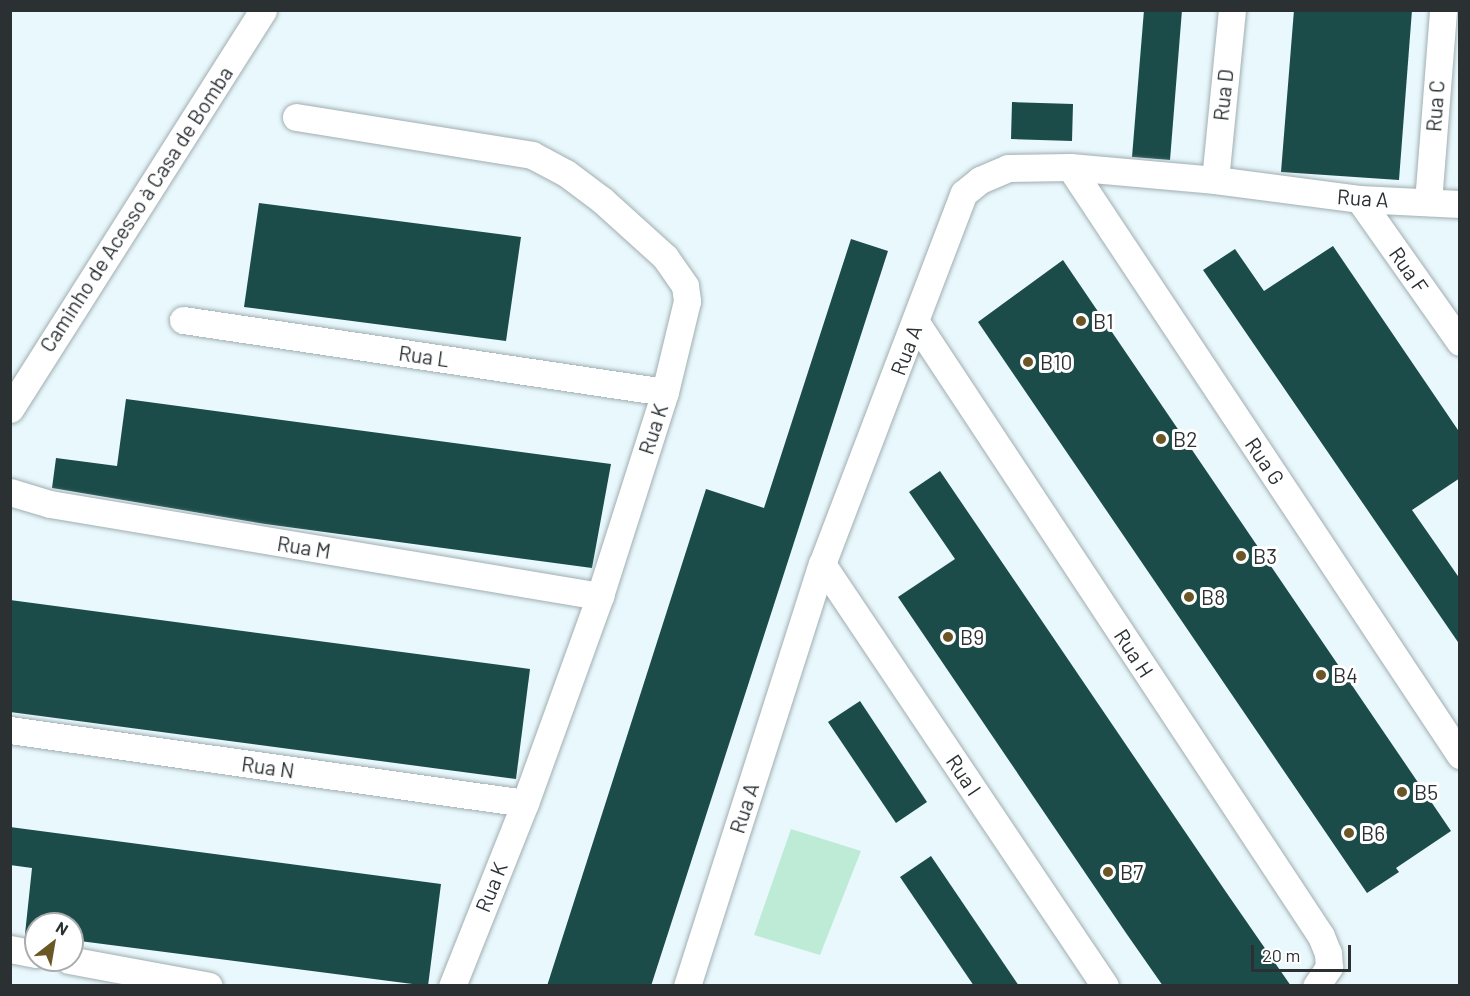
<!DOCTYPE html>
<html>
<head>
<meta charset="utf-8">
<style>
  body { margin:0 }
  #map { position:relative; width:1470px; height:996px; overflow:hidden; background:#e9f8fc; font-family:Barlow,sans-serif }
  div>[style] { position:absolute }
  .green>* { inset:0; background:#beebd5 }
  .building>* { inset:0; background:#1b4c4a }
  .roads { filter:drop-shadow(0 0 2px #a0aeb2) drop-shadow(0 0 2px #a0aeb2) }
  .street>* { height:27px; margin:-13.5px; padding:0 13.5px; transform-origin:13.5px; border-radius:13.5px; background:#fff }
  .dots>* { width:16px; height:16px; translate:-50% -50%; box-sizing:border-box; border:3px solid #fff; border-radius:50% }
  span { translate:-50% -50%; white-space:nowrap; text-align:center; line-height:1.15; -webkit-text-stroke:6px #fff; paint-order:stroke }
  .street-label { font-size:21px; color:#2b3133 }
  .poi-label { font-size:21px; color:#2b3133 }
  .left { translate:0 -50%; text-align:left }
  .frame { position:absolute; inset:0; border:12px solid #2b3133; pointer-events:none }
  .north { position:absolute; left:24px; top:912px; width:60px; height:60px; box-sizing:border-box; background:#fff; border:2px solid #aaadad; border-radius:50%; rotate:31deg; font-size:16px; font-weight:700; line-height:24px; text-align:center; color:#2b3133 }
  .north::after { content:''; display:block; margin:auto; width:21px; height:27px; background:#6b5625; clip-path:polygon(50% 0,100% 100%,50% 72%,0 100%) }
  .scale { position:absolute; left:1251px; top:945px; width:100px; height:27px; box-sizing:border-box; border:3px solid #2b3133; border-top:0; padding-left:8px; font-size:18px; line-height:21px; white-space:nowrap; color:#2b3133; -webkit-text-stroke:4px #fff; paint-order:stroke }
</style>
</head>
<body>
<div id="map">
  <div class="green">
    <div style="clip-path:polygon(791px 829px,861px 851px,820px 955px,754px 935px)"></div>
  </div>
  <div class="building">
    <div style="clip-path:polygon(1144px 10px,1182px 10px,1170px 160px,1132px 157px)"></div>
    <div style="clip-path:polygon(1294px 10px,1412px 10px,1399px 180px,1281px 172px)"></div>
    <div style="clip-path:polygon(1012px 102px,1073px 104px,1072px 141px,1011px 139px)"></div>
    <div style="clip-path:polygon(259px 203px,521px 237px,506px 341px,244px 307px)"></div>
    <div style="clip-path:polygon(851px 239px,888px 251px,651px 986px,547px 986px,706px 489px,764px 508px)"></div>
    <div style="clip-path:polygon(1333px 246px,1460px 433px,1460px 478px,1412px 510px,1460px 579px,1460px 645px,1203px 270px,1235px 249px,1264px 291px)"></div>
    <div style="clip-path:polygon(1063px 260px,1451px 831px,1396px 868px,1399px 872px,1367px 893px,978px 322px)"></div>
    <div style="clip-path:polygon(126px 399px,611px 464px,592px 568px,265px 524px,52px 488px,56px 458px,117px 466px)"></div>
    <div style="clip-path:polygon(940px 471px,1226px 892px,1291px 986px,1163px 986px,1126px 933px,898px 597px,955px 559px,909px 492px)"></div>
    <div style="clip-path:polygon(10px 600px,530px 669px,516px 779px,10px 712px)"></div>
    <div style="clip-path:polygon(860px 701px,927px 802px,896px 823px,828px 722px)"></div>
    <div style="clip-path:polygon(10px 827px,441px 884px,428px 986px,72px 940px,72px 924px,36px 924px,36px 935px,25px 934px,32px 868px,10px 865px)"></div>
    <div style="clip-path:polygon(931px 856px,1019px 986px,974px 986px,900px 877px)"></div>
  </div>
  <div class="roads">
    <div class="street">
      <div style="left:296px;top:117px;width:239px;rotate:9.1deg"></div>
      <div style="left:532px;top:155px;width:38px;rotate:28deg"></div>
      <div style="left:566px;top:173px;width:45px;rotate:36.9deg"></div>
      <div style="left:602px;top:200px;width:85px;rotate:42.1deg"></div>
      <div style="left:665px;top:257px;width:35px;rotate:55deg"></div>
      <div style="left:685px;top:286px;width:15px;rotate:82deg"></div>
      <div style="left:687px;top:301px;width:94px;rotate:103.6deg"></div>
      <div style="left:665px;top:392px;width:214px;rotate:107.7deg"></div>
      <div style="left:600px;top:596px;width:220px;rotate:109.9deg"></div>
      <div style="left:525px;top:803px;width:197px;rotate:111.7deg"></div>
      <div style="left:1070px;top:167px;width:706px;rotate:56.45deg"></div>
      <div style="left:1215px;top:180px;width:171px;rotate:-84.3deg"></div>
      <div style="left:1359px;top:199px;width:175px;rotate:54.8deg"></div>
      <div style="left:1428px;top:202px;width:193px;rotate:-85.5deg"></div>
      <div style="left:183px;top:320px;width:487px;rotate:8.5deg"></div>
      <div style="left:917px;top:324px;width:733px;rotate:56.57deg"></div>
      <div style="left:1321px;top:936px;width:18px;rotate:68deg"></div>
      <div style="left:1328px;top:953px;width:14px;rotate:86deg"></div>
      <div style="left:1329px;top:967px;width:23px;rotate:124deg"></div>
      <div style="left:10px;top:409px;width:472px;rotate:-57.6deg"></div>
      <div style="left:10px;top:492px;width:42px;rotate:16.7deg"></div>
      <div style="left:50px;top:504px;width:558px;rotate:9.5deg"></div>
      <div style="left:822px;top:564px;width:508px;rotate:56.15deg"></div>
      <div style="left:10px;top:730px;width:520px;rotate:8.07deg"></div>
      <div style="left:10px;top:949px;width:26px;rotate:11deg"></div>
      <div style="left:69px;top:960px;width:142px;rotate:10.5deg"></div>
      <div style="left:687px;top:986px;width:443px;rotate:-72.3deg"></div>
      <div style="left:822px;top:564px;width:397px;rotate:-69.1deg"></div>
      <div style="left:964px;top:193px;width:21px;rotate:-39deg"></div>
      <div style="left:980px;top:180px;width:30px;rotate:-23deg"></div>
      <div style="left:1008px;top:168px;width:62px;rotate:-0.9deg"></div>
      <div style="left:1070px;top:167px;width:146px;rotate:5.1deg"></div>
      <div style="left:1215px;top:180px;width:145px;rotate:7.5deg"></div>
      <div style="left:1359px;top:199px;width:101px;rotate:2.8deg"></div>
    </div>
  </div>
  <div class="dots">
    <div style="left:1081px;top:321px;background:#6b5625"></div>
    <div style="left:1028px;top:362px;background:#6b5625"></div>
    <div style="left:1161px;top:439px;background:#6b5625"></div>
    <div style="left:1241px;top:556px;background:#6b5625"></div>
    <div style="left:1189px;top:597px;background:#6b5625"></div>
    <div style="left:948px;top:637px;background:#6b5625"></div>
    <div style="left:1321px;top:675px;background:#6b5625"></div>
    <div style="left:1402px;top:792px;background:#6b5625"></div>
    <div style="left:1349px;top:833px;background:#6b5625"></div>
    <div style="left:1108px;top:872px;background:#6b5625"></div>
  </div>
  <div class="street-label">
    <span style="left:1223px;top:95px;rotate:-84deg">Rua D</span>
    <span style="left:1435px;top:106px;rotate:-86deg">Rua C</span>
    <span style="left:1363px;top:198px;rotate:4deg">Rua A</span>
    <span style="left:136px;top:209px;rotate:-57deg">Caminho de Acesso à Casa de Bomba</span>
    <span style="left:1409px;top:270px;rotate:55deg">Rua F</span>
    <span style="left:906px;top:350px;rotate:-69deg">Rua A</span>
    <span style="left:424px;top:356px;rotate:8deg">Rua L</span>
    <span style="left:653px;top:429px;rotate:-72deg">Rua K</span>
    <span style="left:1265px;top:461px;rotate:56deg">Rua G</span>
    <span style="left:304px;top:547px;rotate:9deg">Rua M</span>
    <span style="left:1134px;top:653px;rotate:57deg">Rua H</span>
    <span style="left:268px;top:767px;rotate:8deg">Rua N</span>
    <span style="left:964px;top:775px;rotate:56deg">Rua I</span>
    <span style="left:744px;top:808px;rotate:-72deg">Rua A</span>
    <span style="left:491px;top:887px;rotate:-68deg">Rua K</span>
  </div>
  <div class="poi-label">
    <span class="left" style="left:1093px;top:321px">B1</span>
    <span class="left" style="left:1040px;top:362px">B10</span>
    <span class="left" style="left:1173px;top:439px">B2</span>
    <span class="left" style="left:1253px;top:556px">B3</span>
    <span class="left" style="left:1201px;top:597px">B8</span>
    <span class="left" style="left:960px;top:637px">B9</span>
    <span class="left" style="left:1333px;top:675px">B4</span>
    <span class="left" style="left:1414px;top:792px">B5</span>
    <span class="left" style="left:1361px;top:833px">B6</span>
    <span class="left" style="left:1120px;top:872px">B7</span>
  </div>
  <div class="frame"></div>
  <div class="north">N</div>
  <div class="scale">20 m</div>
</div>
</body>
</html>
